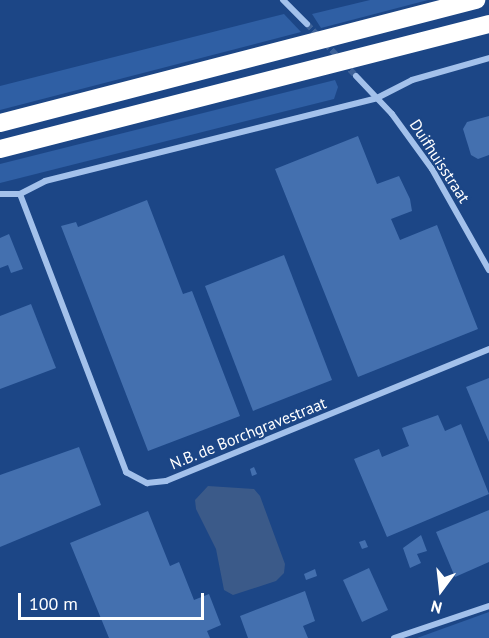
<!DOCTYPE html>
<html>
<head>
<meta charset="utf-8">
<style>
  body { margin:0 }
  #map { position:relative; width:489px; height:638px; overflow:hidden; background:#1c4686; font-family:"PT Sans",sans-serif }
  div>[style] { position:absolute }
  .green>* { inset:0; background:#2f5fa4 }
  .water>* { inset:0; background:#3b5a89 }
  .building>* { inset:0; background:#4470af }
  .street-tunnel>* { height:6px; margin-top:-3px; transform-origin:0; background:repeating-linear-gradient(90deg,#3e6298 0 6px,transparent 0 9px) }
  .street>* { height:6px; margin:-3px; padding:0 3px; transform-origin:3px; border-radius:3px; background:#a3c1eb }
  .highway>* { height:18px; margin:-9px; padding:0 9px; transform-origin:9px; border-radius:9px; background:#fff }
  span { translate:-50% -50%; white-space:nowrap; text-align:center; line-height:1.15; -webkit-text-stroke:4.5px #1c4686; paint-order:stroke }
  .street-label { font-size:16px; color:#fff }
  .north { position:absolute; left:411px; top:560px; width:60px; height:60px; -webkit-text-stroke:4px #1c4686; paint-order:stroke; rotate:195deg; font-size:16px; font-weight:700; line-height:24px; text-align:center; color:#fff }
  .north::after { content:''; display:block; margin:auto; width:21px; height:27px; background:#fff; clip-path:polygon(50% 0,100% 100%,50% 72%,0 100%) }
  .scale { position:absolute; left:18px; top:593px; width:186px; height:27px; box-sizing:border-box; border:3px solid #fff; border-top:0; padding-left:8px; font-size:18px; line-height:21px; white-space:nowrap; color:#fff; -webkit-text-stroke:4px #1c4686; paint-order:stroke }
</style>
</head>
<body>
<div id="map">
  <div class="green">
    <div style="clip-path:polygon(370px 0,428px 0,321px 28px,312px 14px)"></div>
    <div style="clip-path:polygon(284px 14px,301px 32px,0 110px,0 86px)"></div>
    <div style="clip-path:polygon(335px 80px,338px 87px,334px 99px,0 183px,0 164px)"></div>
    <div style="clip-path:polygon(489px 612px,489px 638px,417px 638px)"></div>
  </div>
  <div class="water">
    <div style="clip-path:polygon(208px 486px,254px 489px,260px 496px,285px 564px,284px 573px,276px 581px,233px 595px,224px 590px,216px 549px,196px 509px,195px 500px)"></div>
  </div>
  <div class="building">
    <div style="clip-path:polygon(489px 116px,489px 155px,478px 159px,471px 155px,463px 129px,467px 122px)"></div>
    <div style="clip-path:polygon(358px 136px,377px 184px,399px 176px,410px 199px,412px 211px,391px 219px,400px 240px,437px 225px,478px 329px,358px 377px,275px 169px)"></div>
    <div style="clip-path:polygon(147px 200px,183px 294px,192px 291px,240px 416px,148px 451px,61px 226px,76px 222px,78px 227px)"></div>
    <div style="clip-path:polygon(9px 234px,23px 269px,11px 273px,8px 265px,0 268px,0 238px)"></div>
    <div style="clip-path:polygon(284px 255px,332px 380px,253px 411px,205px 286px)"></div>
    <div style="clip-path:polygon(31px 304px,56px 368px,0 389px,0 316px)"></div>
    <div style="clip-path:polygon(489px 378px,489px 442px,466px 387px)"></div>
    <div style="clip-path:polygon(438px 415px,445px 431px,461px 424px,489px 494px,387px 537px,354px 459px,379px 449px,382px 457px,409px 446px,402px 428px)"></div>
    <div style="clip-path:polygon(79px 447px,101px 505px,0 547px,0 475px)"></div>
    <div style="clip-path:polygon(254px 467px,257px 474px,252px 476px,250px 469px)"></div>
    <div style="clip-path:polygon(489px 510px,489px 562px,455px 577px,436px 532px)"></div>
    <div style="clip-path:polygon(148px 511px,170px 566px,179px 562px,194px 600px,209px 594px,221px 625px,207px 631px,210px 638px,109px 638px,70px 543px)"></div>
    <div style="clip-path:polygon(421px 535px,427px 551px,417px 554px,421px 563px,410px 568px,403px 548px)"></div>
    <div style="clip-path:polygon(365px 540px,368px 547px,362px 549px,359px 542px)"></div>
    <div style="clip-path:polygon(369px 568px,388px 610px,362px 622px,343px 580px)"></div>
    <div style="clip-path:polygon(315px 569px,317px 576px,306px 580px,304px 574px)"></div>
    <div style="clip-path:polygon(305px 591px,315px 621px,303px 626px,308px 638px,248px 638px,240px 616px)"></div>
  </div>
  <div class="street-tunnel">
    <div style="left:307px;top:24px;width:71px;rotate:46.7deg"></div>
  </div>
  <div class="street">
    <div style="left:283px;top:0;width:34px;rotate:45deg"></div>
    <div style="left:356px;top:76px;width:52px;rotate:46.5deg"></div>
    <div style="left:392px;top:114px;width:68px;rotate:54deg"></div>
    <div style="left:432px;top:169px;width:116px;rotate:60.6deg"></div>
    <div style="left:0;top:194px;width:20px"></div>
    <div style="left:20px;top:194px;width:28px;rotate:-27deg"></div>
    <div style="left:45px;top:181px;width:342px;rotate:-14deg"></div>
    <div style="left:377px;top:98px;width:39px;rotate:-27deg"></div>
    <div style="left:412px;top:80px;width:80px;rotate:-15.9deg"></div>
    <div style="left:20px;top:194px;width:298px;rotate:69.1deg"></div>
    <div style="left:126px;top:472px;width:24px;rotate:28deg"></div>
    <div style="left:147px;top:483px;width:19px;rotate:-6deg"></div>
    <div style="left:166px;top:481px;width:349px;rotate:-22.2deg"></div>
    <div style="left:394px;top:638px;width:100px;rotate:-18.6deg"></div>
  </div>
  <div class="highway">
    <div style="left:0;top:123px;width:492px;rotate:-14.5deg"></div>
    <div style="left:0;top:149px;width:505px;rotate:-14.34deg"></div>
  </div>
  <div class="street-label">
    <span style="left:440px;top:161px;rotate:57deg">Duifhuisstraat</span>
    <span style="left:248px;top:433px;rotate:-22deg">N.B. de Borchgravestraat</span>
  </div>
  <div class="north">N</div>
  <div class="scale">100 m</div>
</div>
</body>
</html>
